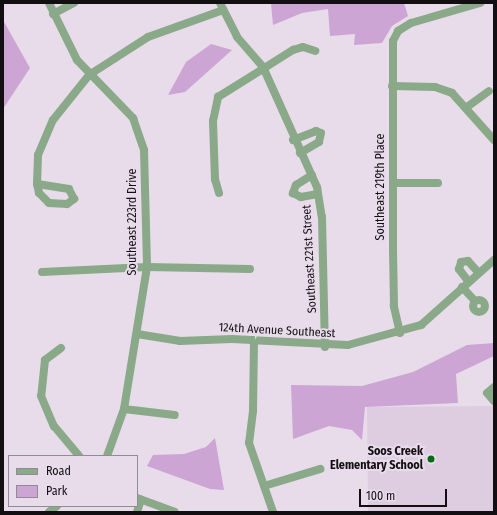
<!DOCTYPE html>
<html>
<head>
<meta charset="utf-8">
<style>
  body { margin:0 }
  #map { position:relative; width:497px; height:515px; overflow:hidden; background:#e8dcea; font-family:"Fira Sans Condensed",sans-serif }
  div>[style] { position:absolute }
  .built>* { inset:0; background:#decde1 }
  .green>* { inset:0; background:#cda5d5 }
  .minor>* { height:8px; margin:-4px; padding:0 4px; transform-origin:4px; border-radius:4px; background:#8aa989 }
  .minor>.ring { margin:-4px; padding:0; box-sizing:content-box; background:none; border:8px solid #8aa989; border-radius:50% }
  .dots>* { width:11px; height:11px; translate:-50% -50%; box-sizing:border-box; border:2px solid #e8dcea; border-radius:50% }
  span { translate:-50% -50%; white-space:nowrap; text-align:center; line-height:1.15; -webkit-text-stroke:4px #e8dcea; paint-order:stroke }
  .street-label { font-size:12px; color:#120e12 }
  .poi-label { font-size:12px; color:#120e12; font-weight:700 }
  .right { translate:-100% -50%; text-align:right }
  .frame { position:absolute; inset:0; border:4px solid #120e12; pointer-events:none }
  .legend { position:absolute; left:8px; top:455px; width:130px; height:52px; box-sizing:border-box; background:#e8dcea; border:1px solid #928a94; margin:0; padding:5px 7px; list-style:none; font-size:12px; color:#120e12 }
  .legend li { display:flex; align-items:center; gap:8px; height:20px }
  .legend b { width:20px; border:1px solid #928a94 }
  .scale { position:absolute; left:359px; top:489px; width:88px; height:18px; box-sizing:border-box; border:2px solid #120e12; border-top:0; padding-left:5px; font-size:12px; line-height:14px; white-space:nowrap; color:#120e12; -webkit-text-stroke:3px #e8dcea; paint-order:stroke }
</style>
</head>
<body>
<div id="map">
  <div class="built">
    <div style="clip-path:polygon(494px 406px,494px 512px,368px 512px,367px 407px)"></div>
  </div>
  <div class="green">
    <div style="clip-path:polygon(404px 3px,408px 16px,392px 26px,382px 43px,354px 45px,355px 34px,330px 36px,328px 9px,302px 13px,273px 25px,271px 4px)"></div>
    <div style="clip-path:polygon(3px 20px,30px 68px,3px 109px)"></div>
    <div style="clip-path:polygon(211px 44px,232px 50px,185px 92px,168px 95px,186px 62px)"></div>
    <div style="clip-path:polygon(494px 343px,494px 356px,456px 374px,458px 403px,365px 407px,362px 440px,352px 430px,329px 426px,293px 439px,291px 385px,362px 386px,413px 372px,467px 345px)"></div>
    <div style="clip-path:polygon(215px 438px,224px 490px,210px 489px,147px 466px,153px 455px,184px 454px,206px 447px)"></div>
  </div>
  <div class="minor">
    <div style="left:49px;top:3px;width:64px;rotate:63.8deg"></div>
    <div style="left:77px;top:60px;width:81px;rotate:46deg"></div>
    <div style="left:133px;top:118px;width:34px;rotate:71deg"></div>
    <div style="left:144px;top:150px;width:117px;rotate:88.5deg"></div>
    <div style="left:147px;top:267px;width:144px;rotate:99.2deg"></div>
    <div style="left:124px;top:409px;width:50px;rotate:109.9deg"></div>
    <div style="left:220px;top:3px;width:38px;rotate:63deg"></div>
    <div style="left:237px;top:37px;width:40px;rotate:49deg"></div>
    <div style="left:263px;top:67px;width:132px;rotate:65.8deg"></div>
    <div style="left:317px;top:187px;width:30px;rotate:81deg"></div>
    <div style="left:322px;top:217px;width:130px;rotate:88.7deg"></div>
    <div style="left:53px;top:14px;width:24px;rotate:-28deg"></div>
    <div style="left:392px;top:86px;width:43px;rotate:1.3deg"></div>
    <div style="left:435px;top:87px;width:18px;rotate:19deg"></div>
    <div style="left:452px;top:93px;width:63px;rotate:48.2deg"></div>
    <div style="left:467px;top:107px;width:27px;rotate:-36deg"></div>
    <div style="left:293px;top:140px;width:25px;rotate:-21deg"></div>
    <div style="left:316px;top:131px;width:5px;rotate:22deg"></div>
    <div style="left:321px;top:133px;width:9px;rotate:103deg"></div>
    <div style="left:319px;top:142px;width:22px;rotate:150deg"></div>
    <div style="left:312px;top:175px;width:19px;rotate:148deg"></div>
    <div style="left:296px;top:185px;width:9px;rotate:111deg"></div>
    <div style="left:293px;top:193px;width:9px;rotate:27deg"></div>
    <div style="left:301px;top:197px;width:17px;rotate:-10deg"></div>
    <div style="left:394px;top:183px;width:44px"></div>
    <div style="left:37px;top:184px;width:9px;rotate:77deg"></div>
    <div style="left:39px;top:193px;width:14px;rotate:45deg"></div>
    <div style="left:49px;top:203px;width:18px;rotate:3deg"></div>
    <div style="left:67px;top:204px;width:9px;rotate:-36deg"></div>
    <div style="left:74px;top:199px;width:11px;rotate:-117deg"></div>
    <div style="left:69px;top:189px;width:32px;rotate:-171deg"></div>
    <div style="left:37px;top:184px;width:29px;rotate:-88deg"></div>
    <div style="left:38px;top:155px;width:38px;rotate:-67deg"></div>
    <div style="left:53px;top:120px;width:58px;rotate:-51.3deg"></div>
    <div style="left:89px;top:75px;width:70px;rotate:-32.8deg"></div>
    <div style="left:148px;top:37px;width:80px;rotate:-19.8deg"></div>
    <div style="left:219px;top:193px;width:15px;rotate:-106deg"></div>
    <div style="left:215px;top:179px;width:58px;rotate:-92deg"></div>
    <div style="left:213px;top:121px;width:25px;rotate:-78deg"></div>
    <div style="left:218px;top:97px;width:89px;rotate:-32.1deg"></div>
    <div style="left:293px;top:50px;width:10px;rotate:-17deg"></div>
    <div style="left:303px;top:47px;width:13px;rotate:18deg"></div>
    <div style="left:42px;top:272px;width:105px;rotate:-2.7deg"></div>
    <div style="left:147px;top:267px;width:103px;rotate:1.1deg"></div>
    <div style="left:468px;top:281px;width:15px;rotate:-127deg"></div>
    <div style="left:459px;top:269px;width:7px;rotate:-74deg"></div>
    <div style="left:461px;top:262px;width:7px;rotate:-8deg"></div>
    <div style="left:468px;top:261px;width:15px;rotate:48deg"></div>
    <div style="left:462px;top:287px;width:19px;rotate:47deg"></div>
    <div class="ring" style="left:473px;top:300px;width:4px;height:4px"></div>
    <div style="left:400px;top:333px;width:28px;rotate:-103deg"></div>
    <div style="left:394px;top:306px;width:56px;rotate:-91deg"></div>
    <div style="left:393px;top:250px;width:209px;rotate:-90deg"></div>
    <div style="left:393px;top:41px;width:11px;rotate:-63deg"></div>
    <div style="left:398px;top:31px;width:15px;rotate:-32deg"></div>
    <div style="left:411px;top:23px;width:72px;rotate:-16.2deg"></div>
    <div style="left:137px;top:334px;width:44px;rotate:9.2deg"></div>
    <div style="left:180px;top:341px;width:52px;rotate:-2.2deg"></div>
    <div style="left:232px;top:339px;width:116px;rotate:3deg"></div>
    <div style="left:348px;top:345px;width:76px;rotate:-15.3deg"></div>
    <div style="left:421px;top:325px;width:98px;rotate:-41.7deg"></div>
    <div style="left:254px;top:340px;width:71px;rotate:90.8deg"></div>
    <div style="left:253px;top:411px;width:32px;rotate:97deg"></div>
    <div style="left:249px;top:443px;width:73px;rotate:70.8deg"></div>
    <div style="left:61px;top:348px;width:20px;rotate:143deg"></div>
    <div style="left:45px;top:360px;width:36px;rotate:96deg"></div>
    <div style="left:41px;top:396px;width:33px;rotate:67deg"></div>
    <div style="left:54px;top:426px;width:39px;rotate:50deg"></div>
    <div style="left:494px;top:387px;width:9px;rotate:139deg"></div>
    <div style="left:487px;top:393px;width:11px;rotate:49deg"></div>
    <div style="left:124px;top:409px;width:51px;rotate:6.7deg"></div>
    <div style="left:264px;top:486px;width:59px;rotate:-16.9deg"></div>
    <div style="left:137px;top:498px;width:40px;rotate:20.2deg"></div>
    <div style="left:49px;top:512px;width:10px;rotate:-37deg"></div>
    <div style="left:137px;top:512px;width:13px;rotate:-72deg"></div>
  </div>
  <div class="dots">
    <div style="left:431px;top:459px;background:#036a17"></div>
  </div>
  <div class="street-label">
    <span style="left:381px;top:187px;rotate:-90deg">Southeast 219th Place</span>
    <span style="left:133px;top:222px;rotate:-90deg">Southeast 223rd Drive</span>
    <span style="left:310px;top:259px;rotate:-93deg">Southeast 221st Street</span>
    <span style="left:277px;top:331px;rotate:3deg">124th Avenue Southeast</span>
  </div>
  <div class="poi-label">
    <span class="right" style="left:423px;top:459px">Soos Creek<br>Elementary School</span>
  </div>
  <div class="frame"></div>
  <ul class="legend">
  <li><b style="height:5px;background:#8aa989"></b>Road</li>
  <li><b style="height:11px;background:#cda5d5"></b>Park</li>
  </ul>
  <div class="scale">100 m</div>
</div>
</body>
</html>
